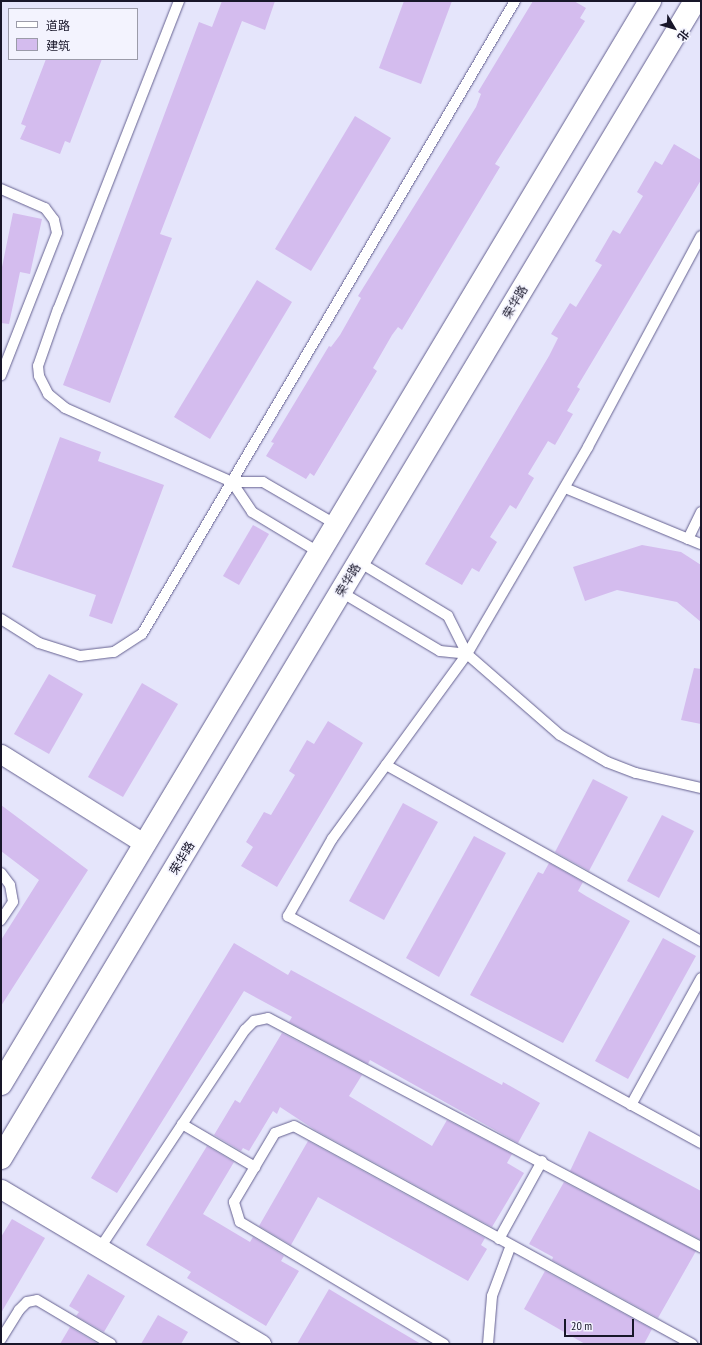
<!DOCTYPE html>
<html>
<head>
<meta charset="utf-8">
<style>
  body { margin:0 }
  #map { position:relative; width:702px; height:1345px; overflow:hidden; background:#e5e5fb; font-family:"PT Sans Narrow","Noto Sans SC",sans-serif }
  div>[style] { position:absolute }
  .building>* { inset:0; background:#d4bcee }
  .roads { filter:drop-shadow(0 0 1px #656190) drop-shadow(0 0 1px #656190) }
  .lane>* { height:10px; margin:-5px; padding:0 5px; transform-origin:5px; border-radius:5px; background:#fff }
  .street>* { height:19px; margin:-9.5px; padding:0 9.5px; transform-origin:9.5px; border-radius:9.5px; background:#fff }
  .secondary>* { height:22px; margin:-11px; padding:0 11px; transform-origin:11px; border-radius:11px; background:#fff }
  span { translate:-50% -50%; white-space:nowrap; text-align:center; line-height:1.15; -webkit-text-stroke:3px #f3f3fe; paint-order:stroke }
  .street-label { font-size:12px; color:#181629 }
  .frame { position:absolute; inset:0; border:2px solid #181629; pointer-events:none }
  .legend { position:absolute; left:8px; top:8px; width:130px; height:52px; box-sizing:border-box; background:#f3f3fe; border:1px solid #9b9ba9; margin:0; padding:5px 7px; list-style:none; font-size:12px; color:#181629 }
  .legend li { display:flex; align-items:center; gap:8px; height:20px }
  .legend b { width:20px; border:1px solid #9b9ba9 }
  .north { position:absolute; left:654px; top:8px; width:40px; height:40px; -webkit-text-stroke:3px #f3f3fe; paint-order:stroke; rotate:128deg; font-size:11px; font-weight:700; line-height:16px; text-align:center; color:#181629 }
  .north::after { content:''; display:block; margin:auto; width:14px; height:18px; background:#181629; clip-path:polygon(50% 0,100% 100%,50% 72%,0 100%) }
  .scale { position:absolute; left:564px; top:1319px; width:70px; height:18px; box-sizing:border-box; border:2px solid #181629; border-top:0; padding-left:5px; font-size:12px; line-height:14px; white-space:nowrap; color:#181629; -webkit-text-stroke:3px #f3f3fe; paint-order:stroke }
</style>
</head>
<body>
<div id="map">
  <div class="building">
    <div style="clip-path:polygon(222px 1px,275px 1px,265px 30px,242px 21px,160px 234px,172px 238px,110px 403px,63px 385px,199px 22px,212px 27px)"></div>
    <div style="clip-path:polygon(404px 1px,452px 1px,421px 84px,379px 68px)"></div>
    <div style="clip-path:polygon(533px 1px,574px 1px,586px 8px,580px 18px,585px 21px,495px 164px,500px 167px,402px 330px,398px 327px,392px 335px,373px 368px,377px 371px,314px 476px,310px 473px,306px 479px,266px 456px,274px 443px,271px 442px,329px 346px,331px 347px,340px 335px,361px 298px,358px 296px,476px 107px,481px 94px,478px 92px)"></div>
    <div style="clip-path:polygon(46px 59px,102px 59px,70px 143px,65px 141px,60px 154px,20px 139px,26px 126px,21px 124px)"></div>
    <div style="clip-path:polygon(355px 116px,391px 138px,311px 271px,275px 249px)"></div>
    <div style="clip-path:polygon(674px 144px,701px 160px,701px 180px,577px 387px,580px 389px,567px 411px,573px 414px,555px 445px,548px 441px,528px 474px,534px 478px,516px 509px,510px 505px,490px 537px,497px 542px,479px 572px,472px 568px,462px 585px,425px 564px,549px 356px,558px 338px,551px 334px,570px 303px,576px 307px,602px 265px,595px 261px,613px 230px,620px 234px,643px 196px,637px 192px,655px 161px,662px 165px)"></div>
    <div style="clip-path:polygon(13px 213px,42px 219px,30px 274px,20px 272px,9px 324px,1px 323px,1px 272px)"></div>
    <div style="clip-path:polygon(257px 280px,292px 302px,210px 439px,174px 417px)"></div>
    <div style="clip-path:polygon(60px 437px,101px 452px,98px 461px,164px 485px,112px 624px,89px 616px,96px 595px,12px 567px)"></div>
    <div style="clip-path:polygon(253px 525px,269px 534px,239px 585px,223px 576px)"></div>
    <div style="clip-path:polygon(642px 545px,681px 552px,701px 565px,701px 622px,677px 602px,617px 590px,585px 601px,573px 567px)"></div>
    <div style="clip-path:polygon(694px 668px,701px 669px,701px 724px,681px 720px)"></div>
    <div style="clip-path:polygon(49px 674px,83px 694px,49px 754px,14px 734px)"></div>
    <div style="clip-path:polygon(142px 683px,178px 704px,123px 797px,88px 777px)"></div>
    <div style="clip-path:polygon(328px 721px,363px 743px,277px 887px,241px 866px,253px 847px,246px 842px,264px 812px,271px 815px,295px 775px,289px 771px,307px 740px,314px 744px)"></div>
    <div style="clip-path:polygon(593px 779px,628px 797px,589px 871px,555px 852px)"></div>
    <div style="clip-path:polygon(403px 803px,438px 822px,384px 920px,349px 901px)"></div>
    <div style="clip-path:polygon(1px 805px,88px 870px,1px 1006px,1px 940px,39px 880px,1px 851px)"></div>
    <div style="clip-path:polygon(662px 815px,694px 831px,659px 898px,627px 881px)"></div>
    <div style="clip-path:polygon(474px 836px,506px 853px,439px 977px,406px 958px)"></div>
    <div style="clip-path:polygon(549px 863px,583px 882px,578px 891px,586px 896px,630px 921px,563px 1043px,470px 995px,538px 872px,543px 874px)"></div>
    <div style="clip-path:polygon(663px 938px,696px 956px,628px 1079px,595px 1061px)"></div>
    <div style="clip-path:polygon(234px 943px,288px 975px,291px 970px,502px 1085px,503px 1082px,540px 1103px,518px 1143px,370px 1060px,368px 1064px,289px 1022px,292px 1017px,244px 991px,117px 1193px,91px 1178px)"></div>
    <div style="clip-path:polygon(282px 1033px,362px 1075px,349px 1096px,432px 1146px,447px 1120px,512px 1154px,507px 1163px,524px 1173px,492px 1227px,315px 1130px,280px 1107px,277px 1114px,273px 1111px,249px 1151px,243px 1148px,241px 1151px,214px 1135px,235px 1100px,240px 1103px)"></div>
    <div style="clip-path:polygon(589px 1131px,701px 1191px,701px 1240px,570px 1171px)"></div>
    <div style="clip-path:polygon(308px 1141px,485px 1238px,481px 1245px,487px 1249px,468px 1281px,318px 1197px,291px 1245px,259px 1226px)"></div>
    <div style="clip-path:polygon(207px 1146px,234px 1162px,203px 1214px,250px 1242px,253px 1237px,284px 1256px,281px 1261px,299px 1271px,266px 1326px,187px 1278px,191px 1272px,146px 1245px)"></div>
    <div style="clip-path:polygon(564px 1182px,696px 1251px,658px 1318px,552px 1260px,553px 1257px,529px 1244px)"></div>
    <div style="clip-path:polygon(12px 1219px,45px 1238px,1px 1313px,1px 1237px)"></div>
    <div style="clip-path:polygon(545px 1271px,652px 1329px,644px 1344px,585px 1344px,524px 1309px)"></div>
    <div style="clip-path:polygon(88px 1274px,125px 1296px,104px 1332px,76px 1316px,79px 1312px,69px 1306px)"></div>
    <div style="clip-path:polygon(329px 1289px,382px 1321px,421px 1344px,297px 1344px)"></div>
    <div style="clip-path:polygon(158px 1315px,188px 1332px,181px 1344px,141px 1344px)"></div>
    <div style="clip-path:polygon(70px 1327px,98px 1344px,60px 1344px)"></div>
  </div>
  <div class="roads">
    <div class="lane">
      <div style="left:179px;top:1px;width:331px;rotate:111.4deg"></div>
      <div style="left:58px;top:309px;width:60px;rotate:109.3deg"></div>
      <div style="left:38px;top:366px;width:10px;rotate:84deg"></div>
      <div style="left:39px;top:376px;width:20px;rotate:63deg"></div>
      <div style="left:48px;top:394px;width:22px;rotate:39deg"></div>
      <div style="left:65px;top:408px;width:183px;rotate:23.9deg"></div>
      <div style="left:232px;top:482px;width:31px"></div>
      <div style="left:263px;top:482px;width:86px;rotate:30.2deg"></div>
      <div style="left:1px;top:189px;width:48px;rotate:23.4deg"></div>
      <div style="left:45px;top:208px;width:15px;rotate:53deg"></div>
      <div style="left:54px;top:220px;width:13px;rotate:77deg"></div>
      <div style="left:57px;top:233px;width:153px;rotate:111.5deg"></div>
      <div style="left:701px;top:236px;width:239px;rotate:118.2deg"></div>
      <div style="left:588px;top:447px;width:240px;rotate:120.3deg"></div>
      <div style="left:467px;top:654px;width:229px;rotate:126.1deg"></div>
      <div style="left:332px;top:839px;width:89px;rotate:119.7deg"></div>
      <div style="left:288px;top:916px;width:471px;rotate:28.8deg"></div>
      <div style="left:232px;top:482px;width:36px;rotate:56deg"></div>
      <div style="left:252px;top:512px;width:79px;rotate:31.1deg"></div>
      <div style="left:565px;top:488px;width:147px;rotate:22.4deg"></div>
      <div style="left:688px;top:539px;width:30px;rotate:-64deg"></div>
      <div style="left:359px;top:562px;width:104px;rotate:31.2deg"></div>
      <div style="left:448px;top:616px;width:42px;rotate:63.4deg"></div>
      <div style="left:467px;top:654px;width:123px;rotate:41.1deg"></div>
      <div style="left:560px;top:735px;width:54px;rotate:29.9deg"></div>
      <div style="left:607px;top:762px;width:31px;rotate:21deg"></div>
      <div style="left:636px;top:773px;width:67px;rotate:13deg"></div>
      <div style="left:341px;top:592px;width:115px;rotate:30.8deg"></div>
      <div style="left:440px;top:651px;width:27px;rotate:6deg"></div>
      <div style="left:1px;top:619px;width:45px;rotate:32.3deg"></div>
      <div style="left:39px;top:643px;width:43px;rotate:17.6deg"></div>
      <div style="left:80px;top:656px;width:34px;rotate:-7deg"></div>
      <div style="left:114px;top:652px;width:33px;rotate:-33deg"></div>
      <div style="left:142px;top:634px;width:735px;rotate:-59.49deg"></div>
      <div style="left:386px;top:765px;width:361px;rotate:29.2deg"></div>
      <div style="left:1px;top:873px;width:15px;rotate:53deg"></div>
      <div style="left:10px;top:885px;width:17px;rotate:80deg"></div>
      <div style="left:13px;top:902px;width:22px;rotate:124deg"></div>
      <div style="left:631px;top:1105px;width:145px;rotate:-61.1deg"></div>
      <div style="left:182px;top:1124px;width:85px;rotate:30.5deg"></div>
      <div style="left:499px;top:1239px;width:89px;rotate:-61.1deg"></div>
      <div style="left:100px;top:1248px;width:262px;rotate:-56.4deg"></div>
      <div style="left:245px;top:1030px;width:13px;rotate:-45deg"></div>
      <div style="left:254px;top:1021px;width:14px;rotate:-12deg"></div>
      <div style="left:268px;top:1018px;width:490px;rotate:27.9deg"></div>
      <div style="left:1px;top:1339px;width:34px;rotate:-58deg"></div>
      <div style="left:19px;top:1310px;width:11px;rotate:-45deg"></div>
      <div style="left:27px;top:1302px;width:10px;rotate:-11deg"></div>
      <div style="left:37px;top:1300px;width:86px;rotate:30.7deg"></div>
      <div style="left:444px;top:1344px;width:238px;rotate:-149.1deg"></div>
      <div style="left:240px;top:1222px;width:21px;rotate:-107deg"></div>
      <div style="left:234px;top:1202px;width:80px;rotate:-59.3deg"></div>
      <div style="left:275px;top:1133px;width:20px;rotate:-20deg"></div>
      <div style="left:294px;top:1126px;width:454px;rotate:28.7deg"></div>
      <div style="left:488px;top:1344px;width:48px;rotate:-85.2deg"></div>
      <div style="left:492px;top:1296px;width:54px;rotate:-69.6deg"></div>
    </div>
    <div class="street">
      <div style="left:1px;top:754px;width:170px;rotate:32deg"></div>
      <div style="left:1px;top:1189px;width:303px;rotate:30.8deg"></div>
    </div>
    <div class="secondary">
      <div style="left:1px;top:1084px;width:1263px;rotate:-59.07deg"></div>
      <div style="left:1px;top:1158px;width:1349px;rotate:-59.04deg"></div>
    </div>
  </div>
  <div class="street-label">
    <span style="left:515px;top:302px;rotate:-59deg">荣华路</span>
    <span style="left:348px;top:580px;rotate:-59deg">荣华路</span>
    <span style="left:182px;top:858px;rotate:-59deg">荣华路</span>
  </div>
  <div class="frame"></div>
  <ul class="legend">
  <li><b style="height:5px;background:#fff"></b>道路</li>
  <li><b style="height:11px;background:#d4bcee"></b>建筑</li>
  </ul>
  <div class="north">北</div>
  <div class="scale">20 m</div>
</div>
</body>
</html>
